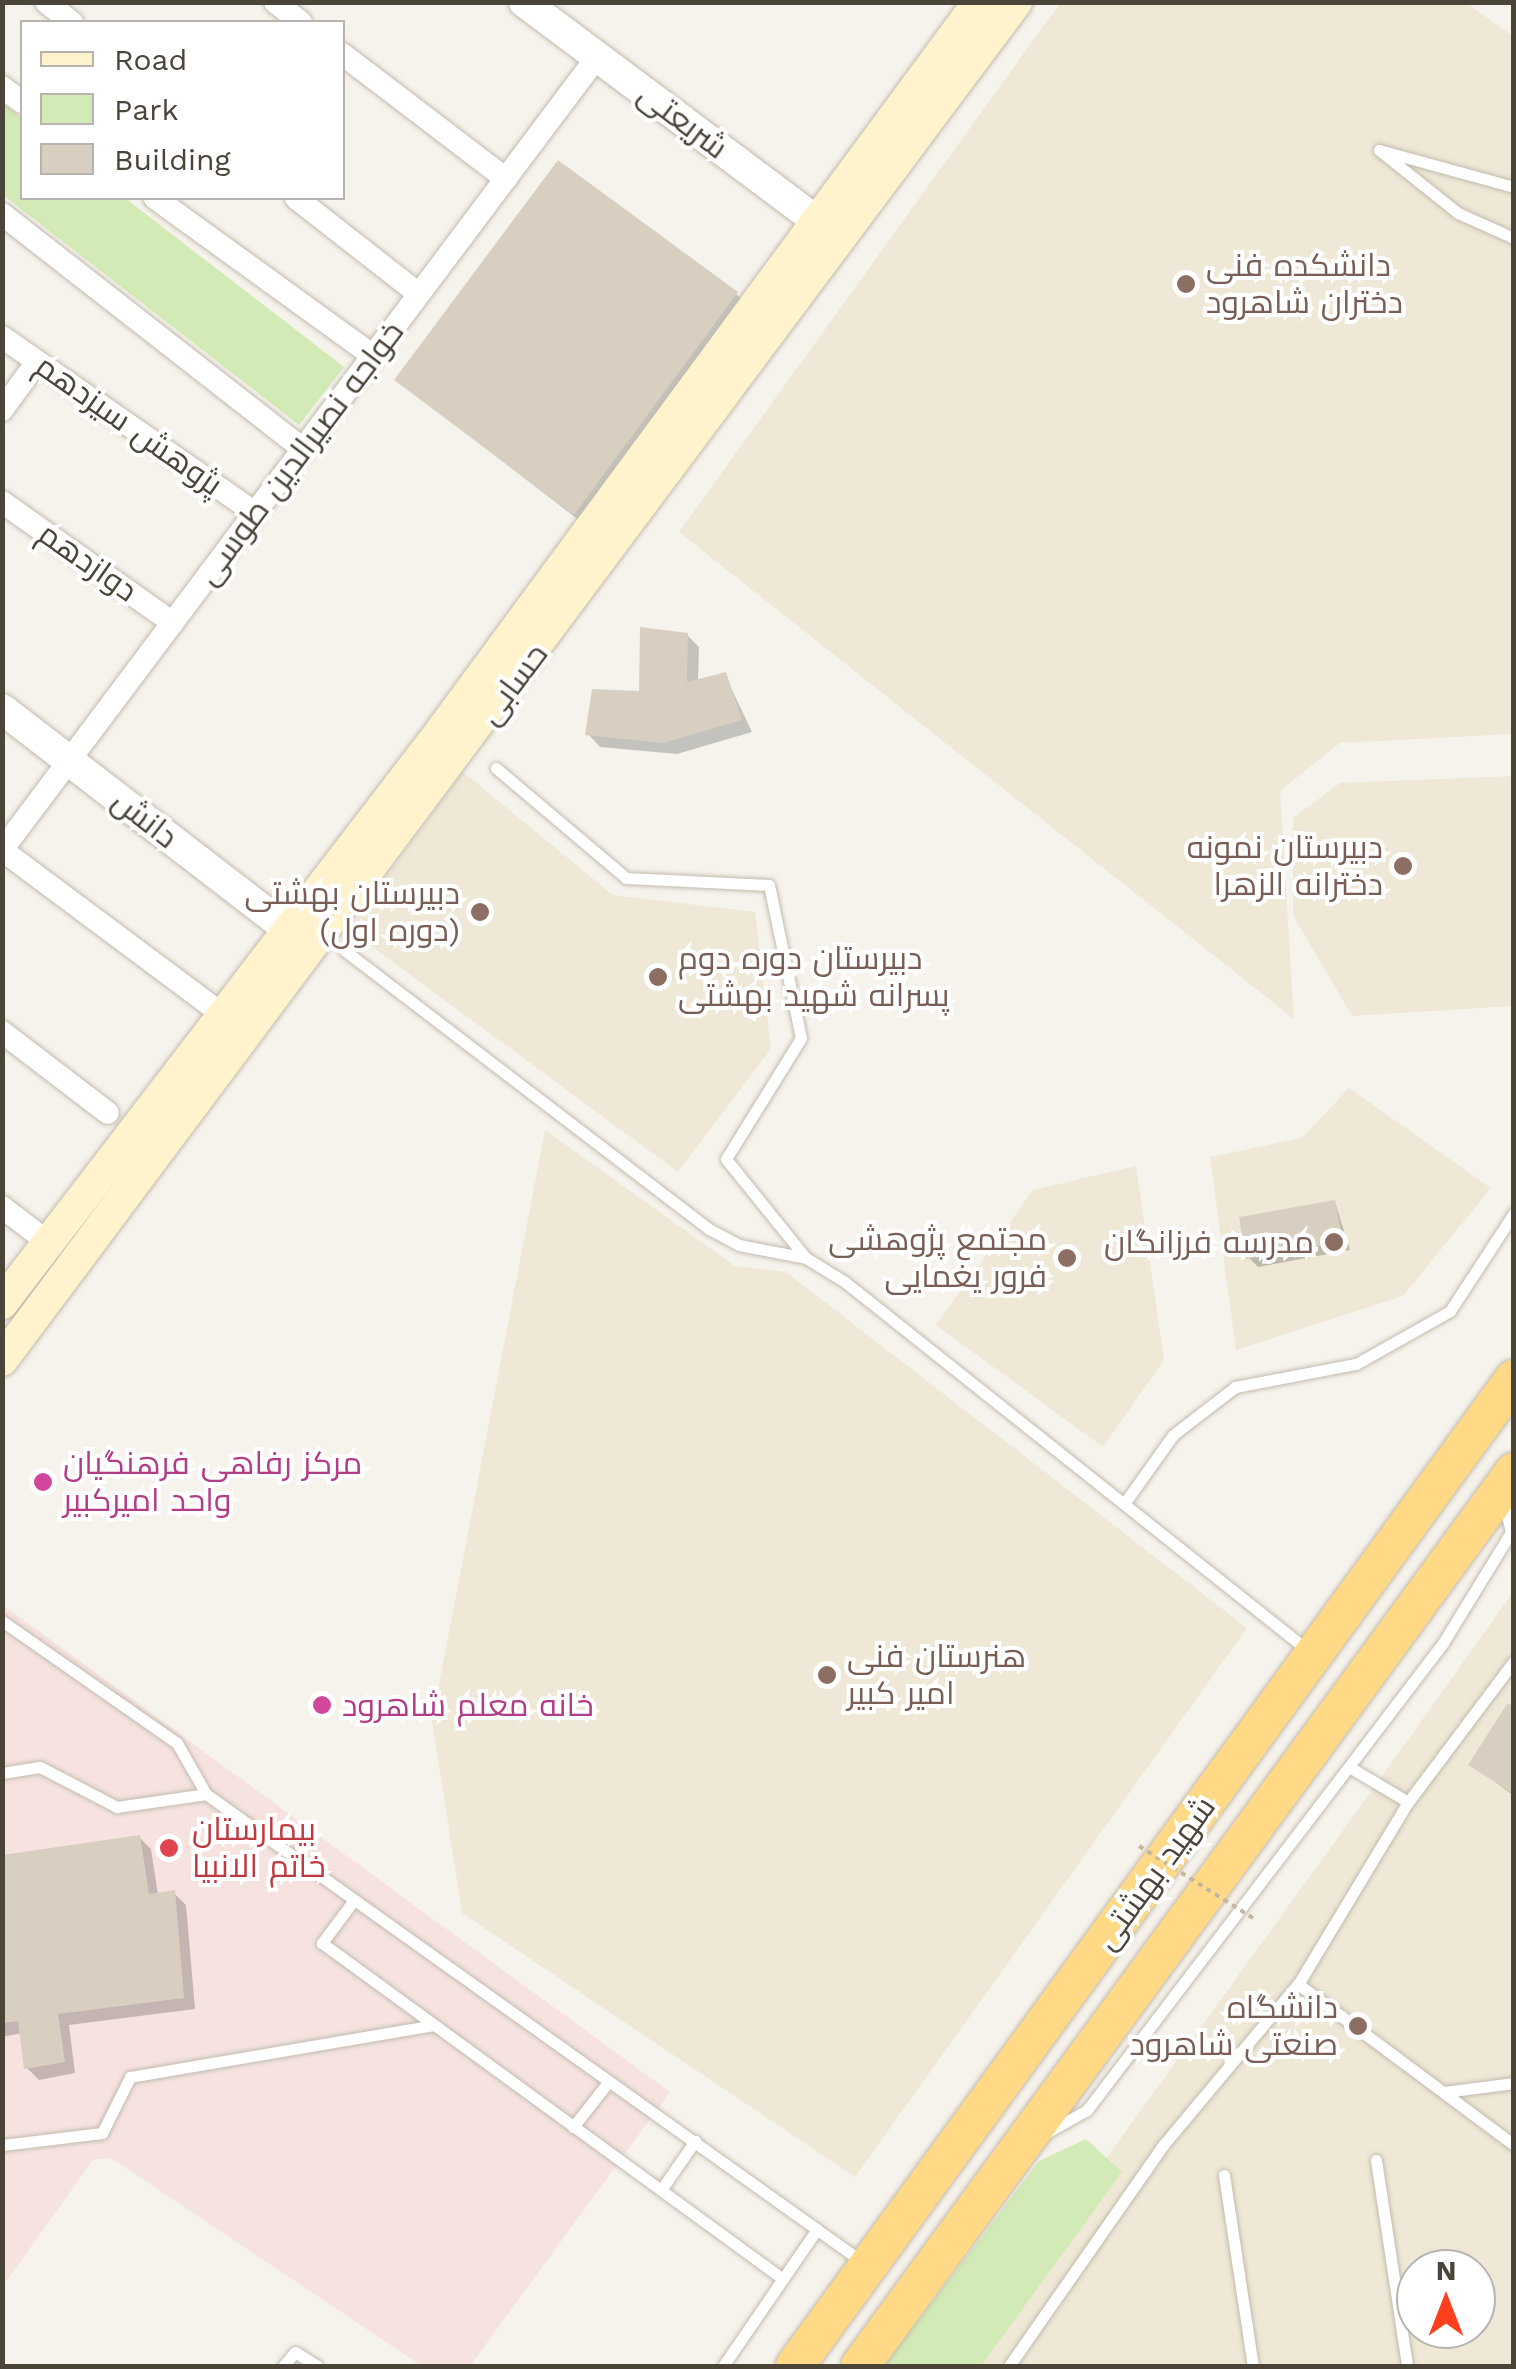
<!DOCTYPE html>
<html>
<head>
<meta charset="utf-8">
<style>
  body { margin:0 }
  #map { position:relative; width:1516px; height:2369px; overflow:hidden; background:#f6f3ec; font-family:"Work Sans",Cairo,sans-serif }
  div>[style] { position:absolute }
  .education>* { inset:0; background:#efe8d6 }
  .medical>* { inset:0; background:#f6e3e0 }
  .green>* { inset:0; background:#d2eab5 }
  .shadow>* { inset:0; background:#0003 }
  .building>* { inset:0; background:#d8cfc1 }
  .roads { filter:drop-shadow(0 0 2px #c2bbae) drop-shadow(0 0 2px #c2bbae) }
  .service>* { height:11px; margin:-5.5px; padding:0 5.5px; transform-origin:5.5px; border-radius:5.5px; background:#fff }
  .minor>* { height:22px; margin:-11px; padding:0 11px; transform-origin:11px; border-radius:11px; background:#fff }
  .tertiary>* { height:30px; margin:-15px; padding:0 15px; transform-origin:15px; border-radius:15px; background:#fff }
  .secondary>* { height:32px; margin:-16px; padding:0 16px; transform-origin:16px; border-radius:16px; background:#fff3cd }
  .trunk>* { height:38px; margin:-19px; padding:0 19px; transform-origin:19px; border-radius:19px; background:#ffd985 }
  .path-bridge>* { height:4px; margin-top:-2px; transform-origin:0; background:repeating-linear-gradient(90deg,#c4b79f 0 5px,transparent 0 10px) }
  .dots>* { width:28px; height:28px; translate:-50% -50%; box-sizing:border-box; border:5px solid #fff; border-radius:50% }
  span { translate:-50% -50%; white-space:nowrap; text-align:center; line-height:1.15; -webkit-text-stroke:8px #fff; paint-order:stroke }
  .street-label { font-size:32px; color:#4b4439 }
  .education-label { font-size:32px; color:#785e54 }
  .left { translate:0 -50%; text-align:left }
  .right { translate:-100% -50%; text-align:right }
  .hotel-label { font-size:32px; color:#b23c85 }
  .health-label { font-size:32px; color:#be3a42 }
  .frame { position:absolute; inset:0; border:5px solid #4b4439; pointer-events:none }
  .legend { position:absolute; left:20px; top:20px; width:325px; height:180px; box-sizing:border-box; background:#fff; border:2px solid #b7b4b0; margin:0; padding:12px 18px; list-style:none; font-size:30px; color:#4b4439 }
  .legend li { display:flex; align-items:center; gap:20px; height:50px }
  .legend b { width:50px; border:2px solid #b7b4b0 }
  .north { position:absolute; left:1396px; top:2249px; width:100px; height:100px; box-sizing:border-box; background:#fff; border:2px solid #b7b4b0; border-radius:50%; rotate:0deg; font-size:28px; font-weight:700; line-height:40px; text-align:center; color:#4b4439 }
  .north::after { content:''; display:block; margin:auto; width:35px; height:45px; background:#fc3f1d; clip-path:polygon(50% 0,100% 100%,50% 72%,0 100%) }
</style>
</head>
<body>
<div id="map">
  <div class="education">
    <div style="clip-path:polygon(1060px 3px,1466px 3px,1513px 36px,1513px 734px,1340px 743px,1280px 791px,1294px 1019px,679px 532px)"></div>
    <div style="clip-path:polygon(463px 772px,613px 895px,755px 912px,771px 1049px,678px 1172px,348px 929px)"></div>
    <div style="clip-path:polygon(1513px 776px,1513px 1006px,1352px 1016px,1293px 915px,1293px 818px,1340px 783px)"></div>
    <div style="clip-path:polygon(1349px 1088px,1491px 1188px,1403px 1296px,1236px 1350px,1210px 1157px,1302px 1138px)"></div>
    <div style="clip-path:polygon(545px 1130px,735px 1266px,786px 1272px,1247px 1628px,855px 2177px,462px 1913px,432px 1721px)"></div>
    <div style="clip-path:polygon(1136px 1166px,1164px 1360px,1103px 1447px,936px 1325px,1033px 1190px)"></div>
    <div style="clip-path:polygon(evenodd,1513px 1592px,1513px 2366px,956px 2366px,1378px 1782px,1513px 1592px,1416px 2269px,1476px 2269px,1476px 2329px,1416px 2329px,1416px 2269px)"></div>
  </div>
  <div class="medical">
    <div style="clip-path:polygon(3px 1605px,670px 2092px,470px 2366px,422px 2366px,111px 2158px,93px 2160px,3px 2286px)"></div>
  </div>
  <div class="green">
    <div style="clip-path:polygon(2px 103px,22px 118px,22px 198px,125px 198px,344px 367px,299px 425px,3px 195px)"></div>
    <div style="clip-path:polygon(1086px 2139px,1122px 2172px,981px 2366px,884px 2366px,1039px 2161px)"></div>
  </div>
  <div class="shadow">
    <div style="clip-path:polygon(736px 294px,755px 312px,593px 531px,397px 380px)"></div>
    <div style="clip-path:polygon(687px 635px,699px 647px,698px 682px,725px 675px,752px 732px,677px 754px,600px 747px,588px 734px,642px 694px)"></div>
    <div style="clip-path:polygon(1335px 1202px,1350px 1250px,1258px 1267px,1249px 1258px)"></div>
    <div style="clip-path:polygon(1514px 1708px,1514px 1796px,1471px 1764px)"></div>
    <div style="clip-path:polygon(139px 1837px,151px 1849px,158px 1895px,174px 1893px,186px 1905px,195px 2009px,69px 2025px,75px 2073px,39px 2080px,27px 2068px,22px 2033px,2px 2037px,2px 1857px)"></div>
  </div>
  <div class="building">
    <div style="clip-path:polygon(558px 160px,738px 292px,574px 515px,394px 380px)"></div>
    <div style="clip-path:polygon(640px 627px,688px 633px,687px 682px,726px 672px,742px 720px,663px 743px,585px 735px,592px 689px,639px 691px)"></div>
    <div style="clip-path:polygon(1335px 1200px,1343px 1242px,1246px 1259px,1239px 1217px)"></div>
    <div style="clip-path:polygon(1507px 1704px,1514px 1705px,1514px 1794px,1468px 1765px)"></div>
    <div style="clip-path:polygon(140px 1835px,149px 1894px,175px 1890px,184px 1998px,58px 2014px,65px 2062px,24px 2069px,18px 2021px,2px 2023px,2px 1855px)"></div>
  </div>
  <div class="roads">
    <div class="service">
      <div style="left:1514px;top:187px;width:140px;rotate:-164.7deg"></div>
      <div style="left:1379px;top:150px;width:101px;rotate:38.6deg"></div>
      <div style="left:1458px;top:213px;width:61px;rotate:24.1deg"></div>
      <div style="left:496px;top:768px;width:170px;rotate:40.2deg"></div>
      <div style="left:626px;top:878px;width:143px;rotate:2.8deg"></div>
      <div style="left:769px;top:885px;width:156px;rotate:78.2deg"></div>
      <div style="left:801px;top:1038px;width:142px;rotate:121.8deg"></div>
      <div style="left:726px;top:1159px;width:127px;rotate:51.1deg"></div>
      <div style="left:344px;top:950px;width:459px;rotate:37.4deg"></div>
      <div style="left:709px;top:1229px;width:34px;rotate:28deg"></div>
      <div style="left:739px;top:1245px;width:68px;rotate:11deg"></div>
      <div style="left:806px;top:1258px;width:46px;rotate:31.6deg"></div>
      <div style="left:845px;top:1282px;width:594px;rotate:38.51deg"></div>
      <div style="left:1126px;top:1501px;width:81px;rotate:-54.5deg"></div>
      <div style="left:1173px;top:1435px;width:78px;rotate:-37.7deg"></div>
      <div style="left:1235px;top:1387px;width:123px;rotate:-10.8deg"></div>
      <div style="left:1356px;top:1364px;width:108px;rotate:-29.4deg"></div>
      <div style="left:1450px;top:1311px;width:117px;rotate:-56.9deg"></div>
      <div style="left:2px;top:1621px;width:213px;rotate:34.9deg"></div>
      <div style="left:177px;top:1743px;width:59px;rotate:60.4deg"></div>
      <div style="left:206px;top:1794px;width:808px;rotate:35.48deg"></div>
      <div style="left:1514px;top:1661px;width:176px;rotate:126.9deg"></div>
      <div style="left:1408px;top:1802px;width:213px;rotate:121.1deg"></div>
      <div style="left:1298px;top:1984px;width:269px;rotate:36.7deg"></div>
      <div style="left:1351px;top:1768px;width:66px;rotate:30.8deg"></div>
      <div style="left:2px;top:1773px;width:38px;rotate:-9deg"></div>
      <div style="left:40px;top:1767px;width:87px;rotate:27.5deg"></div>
      <div style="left:117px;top:1807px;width:90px;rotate:-8.3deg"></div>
      <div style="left:354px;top:1900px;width:54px;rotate:126.7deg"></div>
      <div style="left:322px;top:1943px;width:570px;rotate:36.09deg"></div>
      <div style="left:1444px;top:2092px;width:71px;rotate:-7.3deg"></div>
      <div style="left:573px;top:2127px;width:58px;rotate:-52deg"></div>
      <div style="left:1046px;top:2133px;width:47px;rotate:-29.3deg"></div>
      <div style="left:1087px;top:2110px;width:587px;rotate:-52.68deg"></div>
      <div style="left:1443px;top:1643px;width:130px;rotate:-58.5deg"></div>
      <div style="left:1511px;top:1532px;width:32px;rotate:-104deg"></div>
      <div style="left:2px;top:2145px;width:101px;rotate:-6.8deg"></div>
      <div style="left:102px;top:2133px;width:63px;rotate:-63.4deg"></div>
      <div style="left:130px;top:2077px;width:307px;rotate:-9.7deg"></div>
      <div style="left:1376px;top:2160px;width:208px;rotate:81.4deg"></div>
      <div style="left:1224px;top:2175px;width:193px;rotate:81.4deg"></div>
      <div style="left:661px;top:2190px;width:60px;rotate:-55.2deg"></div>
      <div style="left:283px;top:2366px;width:18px;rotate:-49deg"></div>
      <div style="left:295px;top:2352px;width:26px;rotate:32deg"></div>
      <div style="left:723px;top:2366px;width:166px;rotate:-55.5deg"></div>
      <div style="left:1009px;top:2366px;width:271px;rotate:-55.1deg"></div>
      <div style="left:1164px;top:2144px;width:209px;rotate:-50.1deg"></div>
    </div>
    <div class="minor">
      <div style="left:46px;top:2px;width:33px;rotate:38deg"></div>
      <div style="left:275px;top:2px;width:33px;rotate:38deg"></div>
      <div style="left:342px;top:54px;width:206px;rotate:37.3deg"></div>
      <div style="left:2px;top:87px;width:25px;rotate:37deg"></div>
      <div style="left:155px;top:198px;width:269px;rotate:35.9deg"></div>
      <div style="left:296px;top:198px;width:156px;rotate:38deg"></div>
      <div style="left:2px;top:214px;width:382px;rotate:38deg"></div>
      <div style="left:2px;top:337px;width:308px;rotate:34.8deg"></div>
      <div style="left:2px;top:410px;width:59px;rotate:-53.9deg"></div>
      <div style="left:2px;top:502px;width:209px;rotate:35.3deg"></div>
      <div style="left:2px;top:850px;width:991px;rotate:-53.12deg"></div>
      <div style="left:2px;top:850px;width:276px;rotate:36.7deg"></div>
      <div style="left:2px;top:1032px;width:133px;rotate:37.4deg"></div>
      <div style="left:2px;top:1207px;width:59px;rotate:37.5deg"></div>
    </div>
    <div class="tertiary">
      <div style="left:524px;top:2px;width:391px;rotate:36.8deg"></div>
      <div style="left:2px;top:709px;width:386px;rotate:37.6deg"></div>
    </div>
    <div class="secondary">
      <div style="left:2px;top:1303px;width:707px;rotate:-52.47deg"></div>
      <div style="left:433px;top:742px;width:920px;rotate:-53.58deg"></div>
      <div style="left:2px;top:1360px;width:1695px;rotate:-53.25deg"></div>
    </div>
    <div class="trunk">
      <div style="left:795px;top:2366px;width:1221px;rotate:-53.93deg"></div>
      <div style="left:860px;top:2366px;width:1108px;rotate:-53.81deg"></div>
    </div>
  </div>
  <div class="path-bridge">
    <div style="left:1139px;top:1846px;width:135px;rotate:32.3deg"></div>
  </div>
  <div class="dots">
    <div style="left:1186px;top:284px;background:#8d6e63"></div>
    <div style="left:1403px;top:866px;background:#8d6e63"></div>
    <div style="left:480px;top:912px;background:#8d6e63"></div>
    <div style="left:658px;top:977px;background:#8d6e63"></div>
    <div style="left:1334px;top:1242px;background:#8d6e63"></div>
    <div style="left:1067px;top:1258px;background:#8d6e63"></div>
    <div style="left:43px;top:1482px;background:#d1479c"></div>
    <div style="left:827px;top:1675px;background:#8d6e63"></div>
    <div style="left:322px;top:1705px;background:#d1479c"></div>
    <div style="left:169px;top:1848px;background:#e0444e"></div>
    <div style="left:1358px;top:2026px;background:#8d6e63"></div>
  </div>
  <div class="street-label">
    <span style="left:683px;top:121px;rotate:37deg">شریعتی</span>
    <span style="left:129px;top:425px;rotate:35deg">پژوهش سیزدهم</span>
    <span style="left:300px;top:453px;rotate:-53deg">خواجه نصیرالدین طوسی</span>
    <span style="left:88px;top:562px;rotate:35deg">دوازدهم</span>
    <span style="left:513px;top:684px;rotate:-53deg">حسابی</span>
    <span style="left:145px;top:819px;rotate:38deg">دانش</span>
    <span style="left:1155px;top:1873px;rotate:-54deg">شهید بهشتی</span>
  </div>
  <div class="education-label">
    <span class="left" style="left:1206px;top:284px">دانشکده فنی<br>دختران شاهرود</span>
    <span class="right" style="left:1383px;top:866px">دبیرستان نمونه<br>دخترانه الزهرا</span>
    <span class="right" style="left:460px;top:912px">دبیرستان بهشتی<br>(دوره اول)</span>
    <span class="left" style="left:678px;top:977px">دبیرستان دوره دوم<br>پسرانه شهید بهشتی</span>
    <span class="right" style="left:1047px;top:1258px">مجتمع پژوهشی<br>فرور یغمایی</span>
    <span class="right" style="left:1314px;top:1242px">مدرسه فرزانگان</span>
    <span class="left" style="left:847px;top:1675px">هنرستان فنی<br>امیر کبیر</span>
    <span class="right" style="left:1338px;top:2026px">دانشگاه<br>صنعتی شاهرود</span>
  </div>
  <div class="hotel-label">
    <span class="left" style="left:63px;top:1482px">مرکز رفاهی فرهنگیان<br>واحد امیرکبیر</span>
    <span class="left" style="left:342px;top:1705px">خانه معلم شاهرود</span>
  </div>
  <div class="health-label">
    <span class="left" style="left:192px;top:1848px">بیمارستان<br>خاتم الانبیا</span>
  </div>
  <div class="frame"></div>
  <ul class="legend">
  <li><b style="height:12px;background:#fff3cd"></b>Road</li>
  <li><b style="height:28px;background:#d2eab5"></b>Park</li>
  <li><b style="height:28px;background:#d8cfc1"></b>Building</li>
  </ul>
  <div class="north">N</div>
</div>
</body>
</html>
